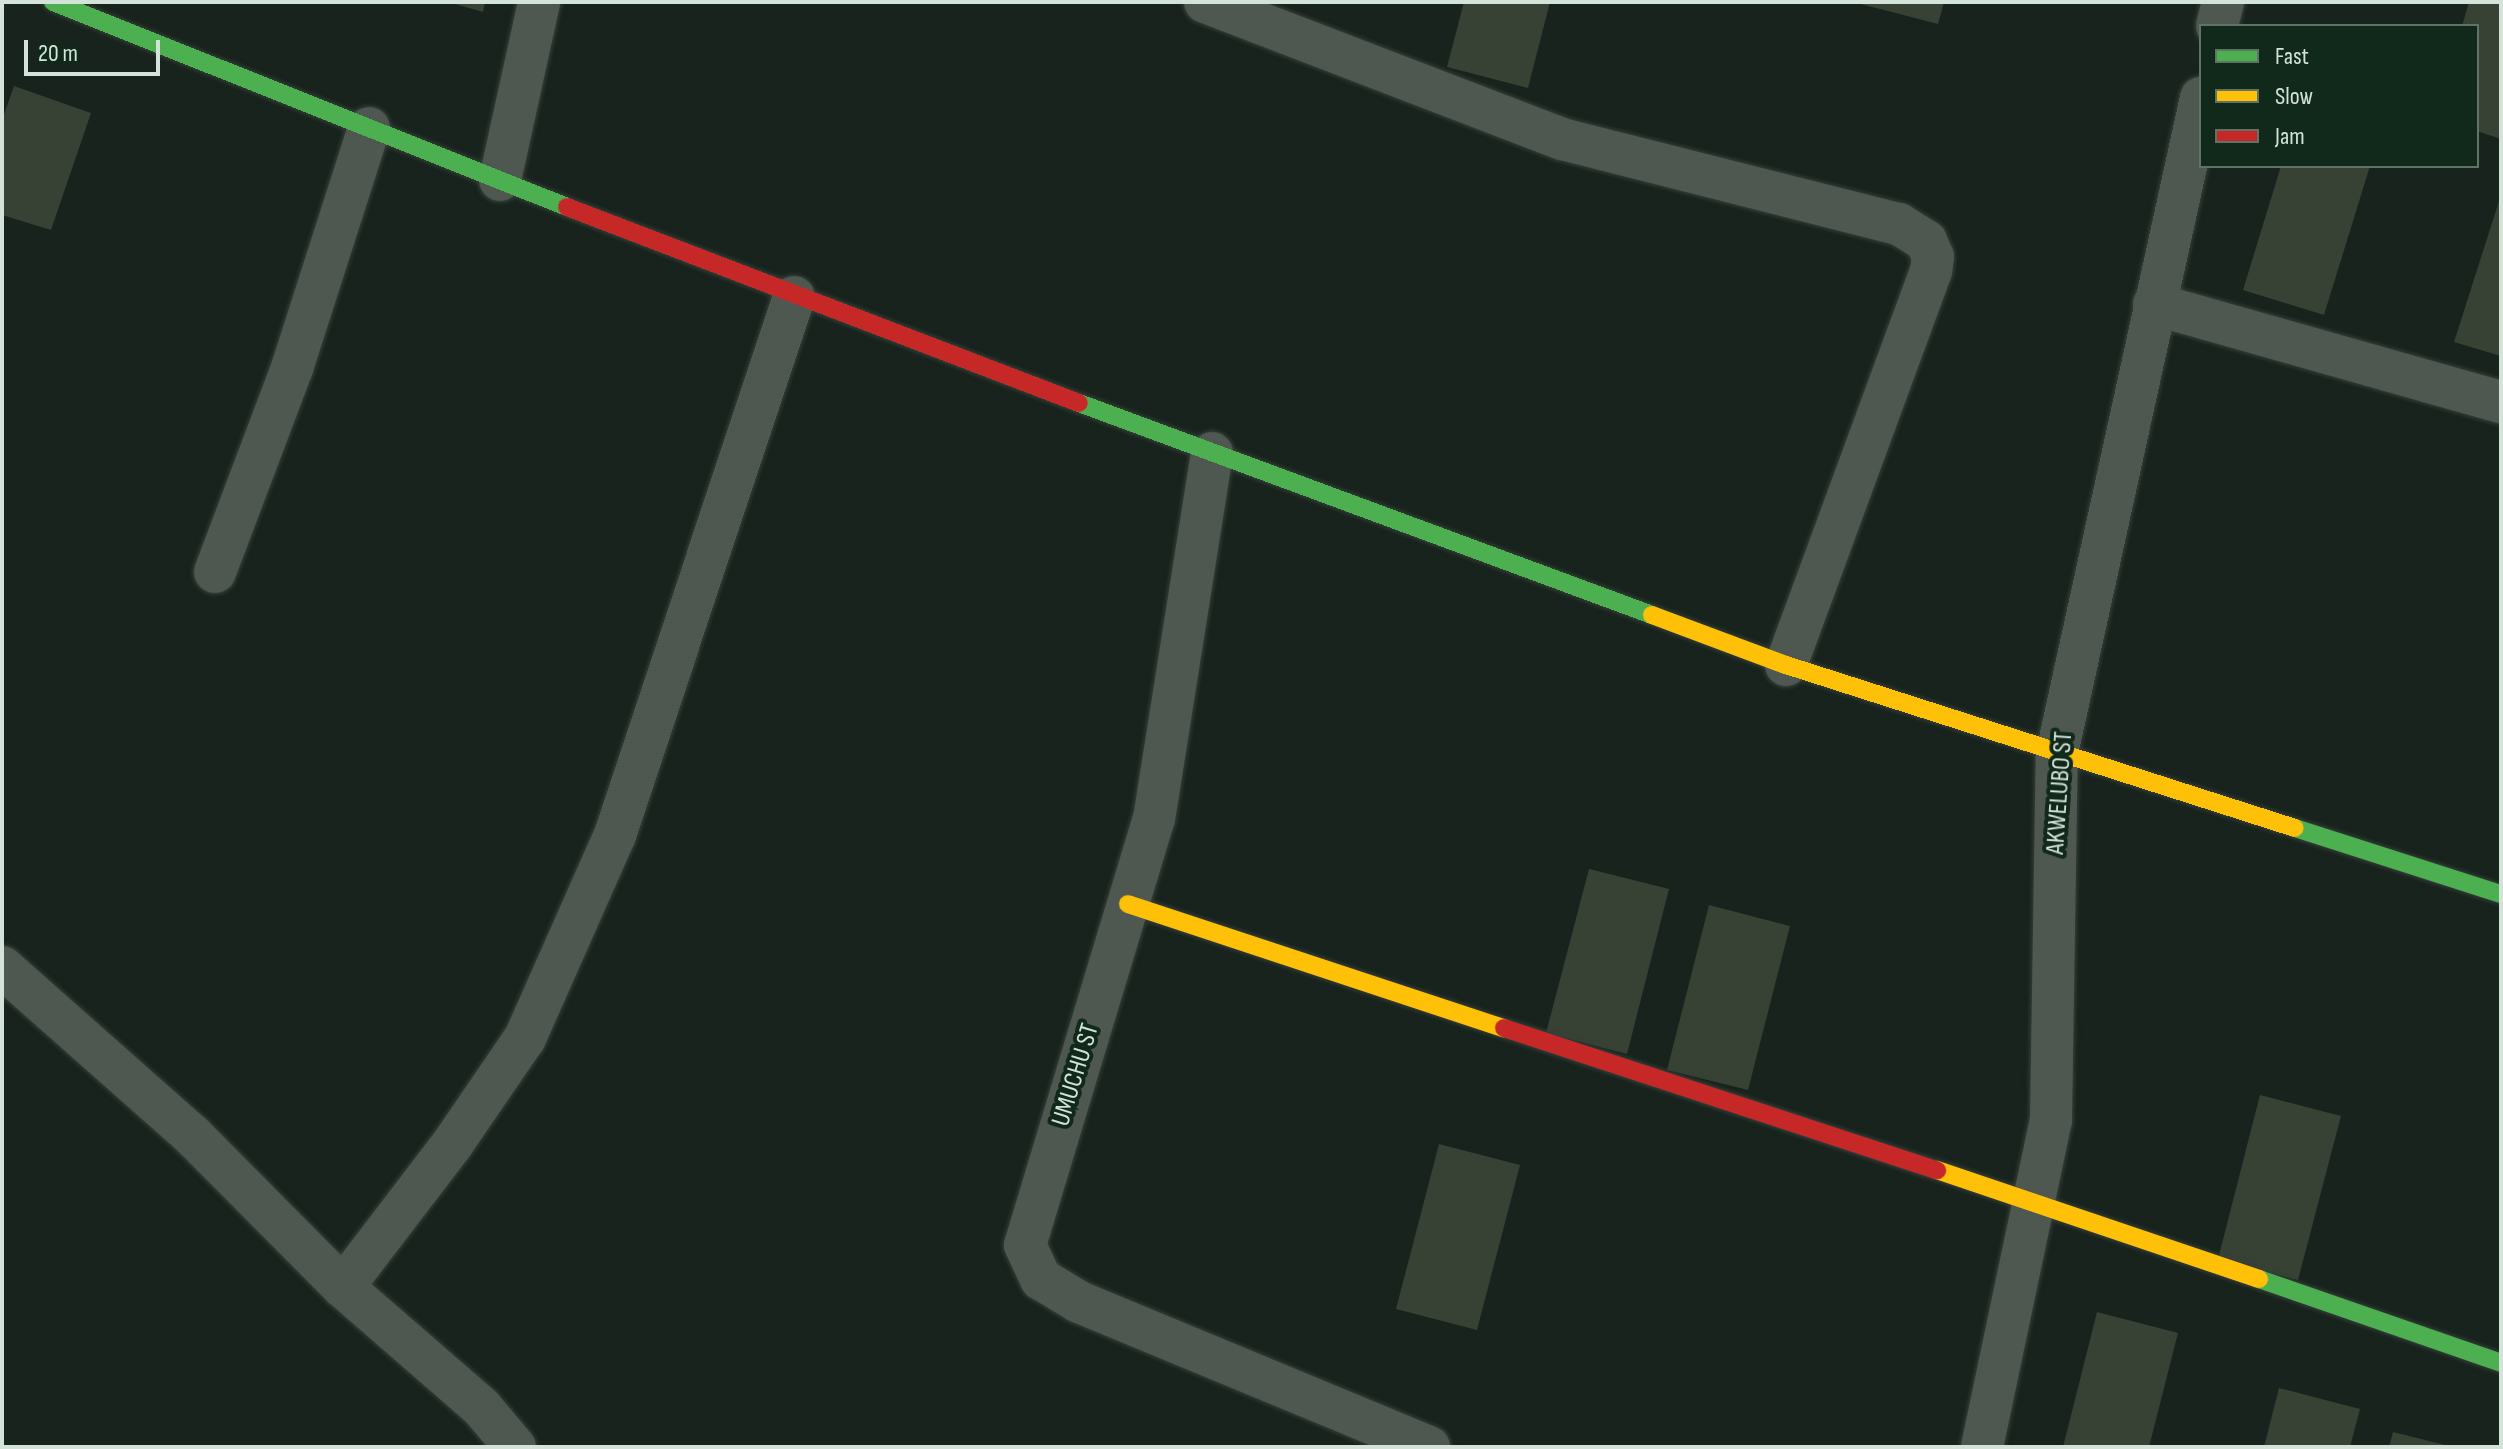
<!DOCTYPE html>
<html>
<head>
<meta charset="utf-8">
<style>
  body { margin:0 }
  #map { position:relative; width:2503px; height:1449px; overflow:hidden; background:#17231c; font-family:"Sofia Sans Condensed",sans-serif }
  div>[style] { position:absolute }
  .building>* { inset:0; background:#374235 }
  .roads { filter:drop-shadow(0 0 2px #363f39) drop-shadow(0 0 2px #363f39) }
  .street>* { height:42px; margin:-21px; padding:0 21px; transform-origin:21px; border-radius:21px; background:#4e5851 }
  .fast>* { height:18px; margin:-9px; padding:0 9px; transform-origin:9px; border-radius:9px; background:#4caf50 }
  .slow>* { height:18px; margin:-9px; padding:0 9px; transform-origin:9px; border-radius:9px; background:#ffc107 }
  .jam>* { height:18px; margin:-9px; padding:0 9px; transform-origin:9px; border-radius:9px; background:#c62828 }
  span { translate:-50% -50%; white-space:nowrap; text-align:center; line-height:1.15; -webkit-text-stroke:8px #11291b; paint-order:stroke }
  .street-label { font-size:26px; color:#d4e3d9 }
  .frame { position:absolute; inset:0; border:4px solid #d4e3d9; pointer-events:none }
  .legend { position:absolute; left:2199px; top:24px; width:280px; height:144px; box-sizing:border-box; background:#11291b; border:2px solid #5f7367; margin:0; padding:10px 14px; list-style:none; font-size:24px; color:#d4e3d9 }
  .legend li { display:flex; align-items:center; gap:16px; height:40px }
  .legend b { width:40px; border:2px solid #5f7367 }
  .scale { position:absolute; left:24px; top:40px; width:136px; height:36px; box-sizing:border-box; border:4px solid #d4e3d9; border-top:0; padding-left:10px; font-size:24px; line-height:28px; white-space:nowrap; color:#d4e3d9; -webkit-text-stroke:6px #11291b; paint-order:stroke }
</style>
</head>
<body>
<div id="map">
  <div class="building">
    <div style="clip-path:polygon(448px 2px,485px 2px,483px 12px)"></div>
    <div style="clip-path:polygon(1464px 2px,1550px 2px,1528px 88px,1447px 67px)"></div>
    <div style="clip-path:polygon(1853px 2px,1944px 2px,1938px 24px)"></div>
    <div style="clip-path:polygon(2469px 2px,2501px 2px,2501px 139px,2477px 131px,2477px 26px,2462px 26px)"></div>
    <div style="clip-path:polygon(14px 86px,91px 113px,51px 230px,2px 215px,2px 120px)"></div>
    <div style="clip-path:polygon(2281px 166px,2370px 166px,2324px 315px,2243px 290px)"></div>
    <div style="clip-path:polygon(2500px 198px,2501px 199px,2501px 356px,2454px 342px)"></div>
    <div style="clip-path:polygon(1589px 869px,1669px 889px,1627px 1054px,1546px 1033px)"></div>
    <div style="clip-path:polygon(1709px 905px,1790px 926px,1748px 1090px,1667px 1070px)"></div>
    <div style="clip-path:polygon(2260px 1095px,2341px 1116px,2298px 1280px,2218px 1259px)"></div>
    <div style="clip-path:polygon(1439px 1144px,1520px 1165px,1477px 1330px,1396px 1309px)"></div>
    <div style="clip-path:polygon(2097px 1312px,2178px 1333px,2149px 1447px,2063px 1447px)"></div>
    <div style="clip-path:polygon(2279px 1388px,2360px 1409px,2350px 1447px,2264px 1447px)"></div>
    <div style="clip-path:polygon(2393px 1432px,2449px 1446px,2449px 1447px,2389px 1447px)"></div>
  </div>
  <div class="roads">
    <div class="street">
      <div style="left:1205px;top:2px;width:382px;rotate:21deg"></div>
      <div style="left:1562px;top:139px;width:348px;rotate:14.2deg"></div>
      <div style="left:1899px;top:224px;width:32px;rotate:32deg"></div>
      <div style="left:1926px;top:241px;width:17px;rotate:66deg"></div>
      <div style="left:1933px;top:257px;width:14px;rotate:98deg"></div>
      <div style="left:1931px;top:271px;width:420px;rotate:110.2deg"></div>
      <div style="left:2217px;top:26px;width:25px;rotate:-76deg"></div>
      <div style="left:500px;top:180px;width:182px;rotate:-77.6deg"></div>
      <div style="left:2154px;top:304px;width:361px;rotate:15.8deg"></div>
      <div style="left:1212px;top:453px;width:370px;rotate:99deg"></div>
      <div style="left:1154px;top:818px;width:446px;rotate:106.8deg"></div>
      <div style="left:1025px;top:1245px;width:38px;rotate:65deg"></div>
      <div style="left:1041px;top:1279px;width:44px;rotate:31.2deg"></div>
      <div style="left:1079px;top:1302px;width:379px;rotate:22.5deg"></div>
      <div style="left:215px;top:572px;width:218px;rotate:-69.3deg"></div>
      <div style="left:292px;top:368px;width:252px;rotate:-72.2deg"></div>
      <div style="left:2px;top:967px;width:254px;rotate:41.5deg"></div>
      <div style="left:192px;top:1135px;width:214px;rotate:45.2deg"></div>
      <div style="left:343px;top:1287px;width:184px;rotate:41deg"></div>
      <div style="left:482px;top:1408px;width:51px;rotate:49.8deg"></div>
      <div style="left:343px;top:1287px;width:181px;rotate:-52.6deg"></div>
      <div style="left:453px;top:1143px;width:127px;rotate:-55.6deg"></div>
      <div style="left:525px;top:1038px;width:222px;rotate:-66.1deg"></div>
      <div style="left:615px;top:835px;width:567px;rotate:-71.6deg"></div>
      <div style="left:1982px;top:1447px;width:334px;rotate:-78.1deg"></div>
      <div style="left:2051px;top:1120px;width:367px;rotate:-89.1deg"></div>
      <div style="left:2057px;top:753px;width:671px;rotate:-77.6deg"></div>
    </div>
    <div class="fast">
      <div style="left:53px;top:2px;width:553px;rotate:21.74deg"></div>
      <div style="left:1079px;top:403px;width:611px;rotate:20.3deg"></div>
      <div style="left:2295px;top:828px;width:216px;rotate:17.8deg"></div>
      <div style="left:2259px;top:1279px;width:256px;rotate:19.1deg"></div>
    </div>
    <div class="slow">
      <div style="left:1652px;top:615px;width:143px;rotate:20.5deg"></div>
      <div style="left:1786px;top:665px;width:534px;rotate:17.76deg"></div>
      <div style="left:1128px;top:904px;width:396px;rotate:18.3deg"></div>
      <div style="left:1937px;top:1170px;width:340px;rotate:18.7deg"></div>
    </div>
    <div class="jam">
      <div style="left:567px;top:207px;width:548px;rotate:20.95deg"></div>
      <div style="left:1504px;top:1028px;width:456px;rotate:18.2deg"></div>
    </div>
  </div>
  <div class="street-label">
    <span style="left:2060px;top:793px;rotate:-86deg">AKWELUBO ST</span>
    <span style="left:1076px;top:1075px;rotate:-73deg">UMUCHU ST</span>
  </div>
  <div class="frame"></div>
  <ul class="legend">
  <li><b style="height:10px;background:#4caf50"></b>Fast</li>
  <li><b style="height:10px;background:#ffc107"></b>Slow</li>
  <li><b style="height:10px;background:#c62828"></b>Jam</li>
  </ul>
  <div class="scale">20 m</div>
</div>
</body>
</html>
